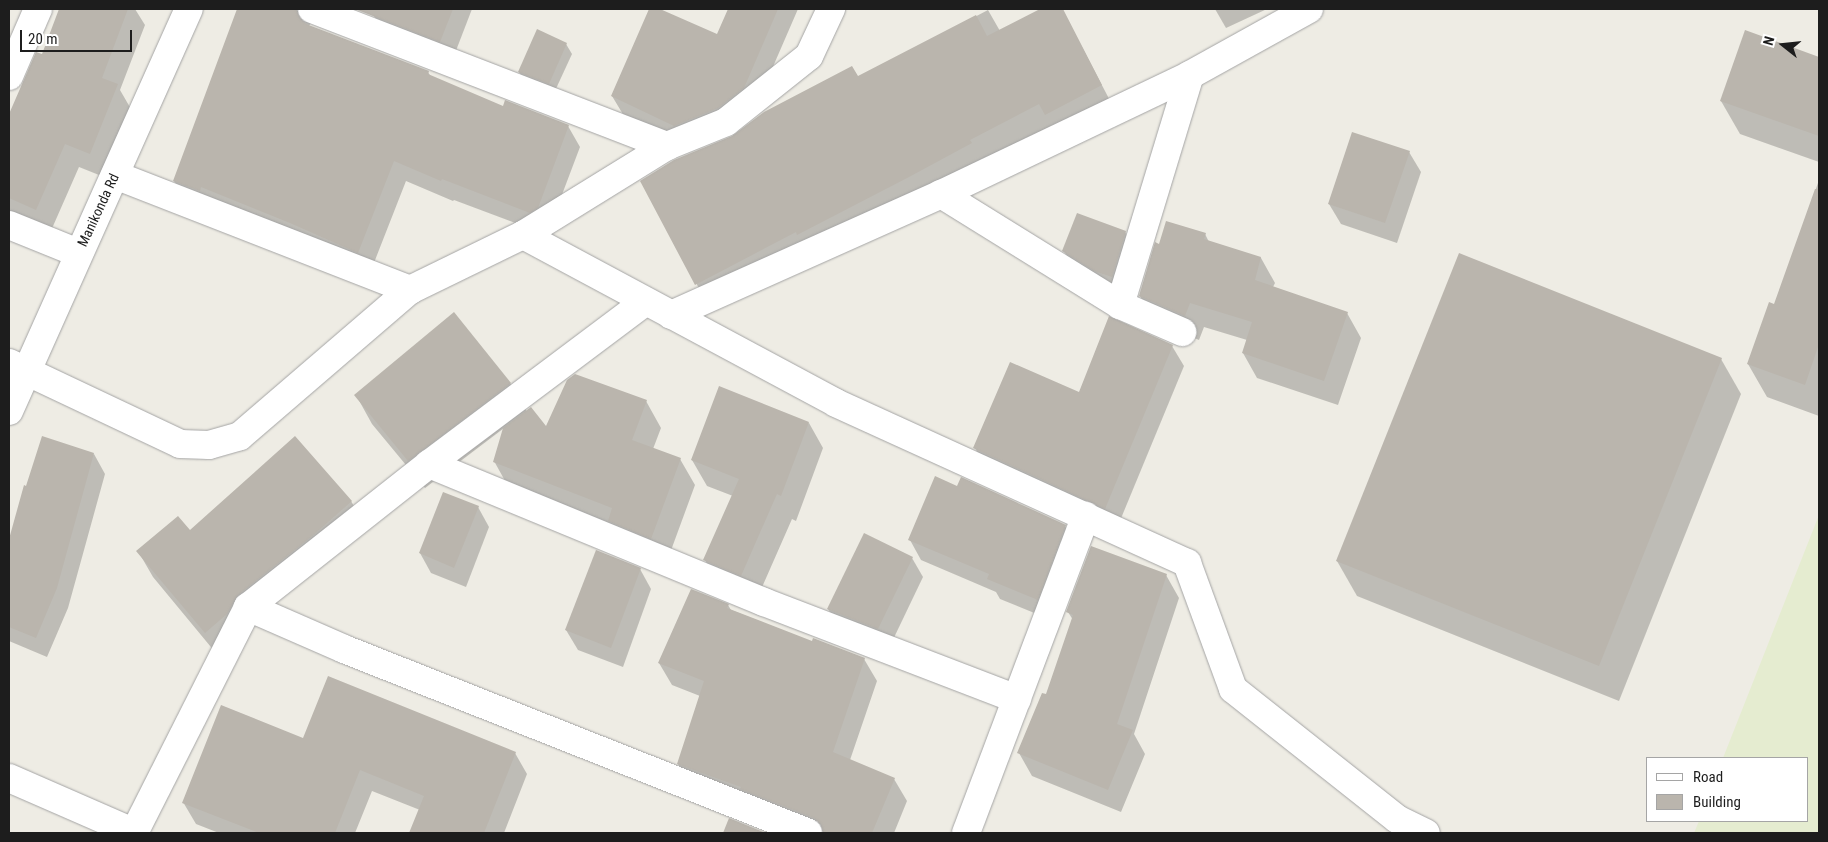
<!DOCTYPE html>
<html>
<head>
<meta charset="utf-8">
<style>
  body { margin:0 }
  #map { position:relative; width:1828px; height:842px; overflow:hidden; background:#eeece4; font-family:"Roboto Condensed",sans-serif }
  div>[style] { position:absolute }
  .farmland>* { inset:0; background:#e5ecd0 }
  .shadow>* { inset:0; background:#0003 }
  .building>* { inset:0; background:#bab5ad }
  .roads { filter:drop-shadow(0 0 1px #a4a4a4) drop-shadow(0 0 1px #a4a4a4) }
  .minor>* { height:28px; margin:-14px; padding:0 14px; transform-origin:14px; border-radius:14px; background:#fff }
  span { translate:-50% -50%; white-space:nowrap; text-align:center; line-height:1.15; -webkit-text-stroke:4.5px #fff; paint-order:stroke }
  .street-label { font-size:14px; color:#1d1d1d }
  .frame { position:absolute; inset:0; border:10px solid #1d1d1d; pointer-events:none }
  .legend { position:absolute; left:1646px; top:757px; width:162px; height:65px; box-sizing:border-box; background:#fff; border:1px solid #a5a5a5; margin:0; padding:6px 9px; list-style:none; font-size:15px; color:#1d1d1d }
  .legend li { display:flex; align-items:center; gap:10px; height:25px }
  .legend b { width:25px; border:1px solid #a5a5a5 }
  .north { position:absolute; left:1758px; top:20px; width:50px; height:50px; -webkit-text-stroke:4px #fff; paint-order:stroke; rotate:286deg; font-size:14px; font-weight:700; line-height:20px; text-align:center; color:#1d1d1d }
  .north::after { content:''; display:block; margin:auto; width:18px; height:22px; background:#1d1d1d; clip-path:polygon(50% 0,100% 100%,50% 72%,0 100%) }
  .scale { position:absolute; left:20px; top:30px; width:112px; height:22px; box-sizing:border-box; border:2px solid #1d1d1d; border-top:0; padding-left:6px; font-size:15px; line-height:18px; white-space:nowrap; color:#1d1d1d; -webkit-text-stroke:4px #fff; paint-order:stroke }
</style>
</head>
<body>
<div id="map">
  <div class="farmland">
    <div style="clip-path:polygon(1819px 515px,1819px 833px,1694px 833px,1699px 821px,1807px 821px,1807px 758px,1723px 758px)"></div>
  </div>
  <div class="shadow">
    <div style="clip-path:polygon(60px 9px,135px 9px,145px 25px,120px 90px,131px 109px,104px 177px,79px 167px,50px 233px,9px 215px,9px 149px,15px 134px,9px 123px,9px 118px,37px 54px,43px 56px)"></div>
    <div style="clip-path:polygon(238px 9px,332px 9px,314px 18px,309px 26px,428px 72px,431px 77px,503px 107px,568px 126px,580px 147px,549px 229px,542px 233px,454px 200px,453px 201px,406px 181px,370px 273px,187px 202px,174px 181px)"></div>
    <div style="clip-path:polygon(377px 9px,472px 9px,452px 61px,386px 36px,374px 16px)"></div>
    <div style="clip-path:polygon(650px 9px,657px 9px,717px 36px,729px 9px,798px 9px,755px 108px,686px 146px,624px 116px,612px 96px)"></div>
    <div style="clip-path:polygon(1042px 9px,1062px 9px,1116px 112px,711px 311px,642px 181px,858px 78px,988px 10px,1000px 31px)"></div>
    <div style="clip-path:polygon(1215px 9px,1267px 9px,1226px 28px)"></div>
    <div style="clip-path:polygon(1746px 32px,1819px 58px,1819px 162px,1740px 134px,1721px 101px)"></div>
    <div style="clip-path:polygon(566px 44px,572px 54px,554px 93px,525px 82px,519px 72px)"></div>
    <div style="clip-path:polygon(1409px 152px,1421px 172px,1397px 243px,1341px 224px,1329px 204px)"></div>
    <div style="clip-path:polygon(1819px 180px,1819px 416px,1767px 397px,1748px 364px,1775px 305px)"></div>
    <div style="clip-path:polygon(1125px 232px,1137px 252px,1123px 296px,1075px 271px,1064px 251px)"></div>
    <div style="clip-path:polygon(1205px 234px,1209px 242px,1261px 258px,1275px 283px,1273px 287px,1347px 313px,1361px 338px,1338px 405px,1257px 378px,1243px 353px,1247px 340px,1204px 327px,1199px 340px,1155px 321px,1140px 296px,1159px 245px)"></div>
    <div style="clip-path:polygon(1172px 346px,1184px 366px,1117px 528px,986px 468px,975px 448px)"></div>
    <div style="clip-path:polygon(1721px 359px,1741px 394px,1619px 701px,1357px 596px,1337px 561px)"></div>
    <div style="clip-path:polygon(510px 383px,527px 412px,547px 428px,646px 401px,661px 428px,653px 449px,680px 459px,695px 485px,666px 564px,509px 488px,494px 461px,504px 428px,425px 488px,372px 424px,356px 395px)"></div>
    <div style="clip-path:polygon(809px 423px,823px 448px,796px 521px,792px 519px,756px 601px,719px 586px,705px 560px,733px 496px,707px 486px,692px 460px)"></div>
    <div style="clip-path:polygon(94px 454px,105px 474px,68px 608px,47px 657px,9px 641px,9px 544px,24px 487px,27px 487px)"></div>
    <div style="clip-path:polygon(958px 487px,1065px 526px,1077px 546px,1049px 619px,1000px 599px,996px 592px,921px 560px,910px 540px)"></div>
    <div style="clip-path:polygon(351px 501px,366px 527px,253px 620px,220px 658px,153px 577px,138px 551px,190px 532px)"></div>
    <div style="clip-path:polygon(478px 507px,489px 527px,466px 587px,431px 573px,420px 553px)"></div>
    <div style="clip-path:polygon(912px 558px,923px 577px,889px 648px,840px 629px,828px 609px)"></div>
    <div style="clip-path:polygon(640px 569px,651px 589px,623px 667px,578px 650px,566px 630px)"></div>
    <div style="clip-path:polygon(1166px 575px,1179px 598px,1134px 734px,1145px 754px,1121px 812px,1032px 776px,1019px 753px,1046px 696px,1073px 620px,1068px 612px)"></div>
    <div style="clip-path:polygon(728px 605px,731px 610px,812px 642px,864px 659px,877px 681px,850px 760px,894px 779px,907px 801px,894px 833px,810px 833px,691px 786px,678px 764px,700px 696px,672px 685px,659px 663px)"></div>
    <div style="clip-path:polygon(304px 740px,515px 753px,527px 774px,504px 833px,410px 833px,420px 810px,372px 791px,355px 833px,219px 833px,196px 824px,183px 802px)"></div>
  </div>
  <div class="building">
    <div style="clip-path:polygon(59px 9px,128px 9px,102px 78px,118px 84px,90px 154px,65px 144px,36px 210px,9px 198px,9px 114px,36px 52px,42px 54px)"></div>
    <div style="clip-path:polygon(237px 9px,297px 9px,300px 18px,306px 24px,429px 71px,428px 74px,503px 106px,505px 100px,569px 125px,538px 208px,530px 213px,442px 179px,441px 181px,394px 161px,358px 253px,290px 223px,201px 187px,200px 191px,173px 181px)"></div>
    <div style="clip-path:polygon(355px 9px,453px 9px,440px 42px)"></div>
    <div style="clip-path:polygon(649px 9px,660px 9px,717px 34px,728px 9px,778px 9px,744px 88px,718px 108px,674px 126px,611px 96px)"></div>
    <div style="clip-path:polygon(1040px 9px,1063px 9px,1102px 85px,1045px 115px,1039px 104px,970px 140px,972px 143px,909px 177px,797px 235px,796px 232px,695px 285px,640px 181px,674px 160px,732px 136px,764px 112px,852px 66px,858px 76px,976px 15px,987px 36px)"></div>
    <div style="clip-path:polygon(537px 29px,567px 43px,549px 84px,518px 72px)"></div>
    <div style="clip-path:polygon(1745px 30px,1819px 57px,1819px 136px,1720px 101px)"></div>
    <div style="clip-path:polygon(1352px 132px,1410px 151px,1385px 223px,1328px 204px)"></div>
    <div style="clip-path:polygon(1815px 189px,1819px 189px,1819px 344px,1805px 385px,1747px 364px,1769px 302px,1774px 304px)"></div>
    <div style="clip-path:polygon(1077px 213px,1126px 231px,1112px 277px,1094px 271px,1062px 251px)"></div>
    <div style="clip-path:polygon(1166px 221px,1206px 233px,1204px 239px,1261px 257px,1255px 280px,1348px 312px,1324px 381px,1242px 353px,1252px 322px,1190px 303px,1185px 316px,1139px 296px,1155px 242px,1159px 244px)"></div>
    <div style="clip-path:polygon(1459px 253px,1722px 358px,1599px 666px,1336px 561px)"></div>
    <div style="clip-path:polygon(454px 312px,511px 383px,408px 461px,354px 395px)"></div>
    <div style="clip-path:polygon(1109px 316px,1173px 345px,1105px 509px,973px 448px,1010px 362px,1079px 392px)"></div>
    <div style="clip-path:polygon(575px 374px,647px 400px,632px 440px,681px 458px,651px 539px,608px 521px,612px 508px,493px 462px,503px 428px,531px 407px,546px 426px,567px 380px)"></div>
    <div style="clip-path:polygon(719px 386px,809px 422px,781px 496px,777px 494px,741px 576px,703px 560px,739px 479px,691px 460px)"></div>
    <div style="clip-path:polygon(42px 436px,94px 453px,57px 588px,36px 638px,9px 627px,9px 539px,24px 485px,26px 486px)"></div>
    <div style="clip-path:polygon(295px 436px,352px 501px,311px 537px,238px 595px,227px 614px,205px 633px,136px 551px,178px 516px,190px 530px)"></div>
    <div style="clip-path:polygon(935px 476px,957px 486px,961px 477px,1066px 525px,1038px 600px,987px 579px,989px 574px,908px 540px)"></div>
    <div style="clip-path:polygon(443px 492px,479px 506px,454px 568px,419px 553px)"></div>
    <div style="clip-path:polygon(864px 533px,913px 557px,878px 629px,827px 609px)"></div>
    <div style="clip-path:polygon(1091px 546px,1167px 574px,1117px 724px,1133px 730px,1108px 790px,1017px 753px,1042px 693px,1046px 694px,1073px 615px,1066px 612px)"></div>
    <div style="clip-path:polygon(596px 550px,641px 568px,611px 648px,565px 630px)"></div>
    <div style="clip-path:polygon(691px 589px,729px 604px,727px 608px,812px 641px,813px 638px,865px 658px,833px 752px,895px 778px,872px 833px,823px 833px,820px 824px,814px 818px,740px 789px,741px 787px,677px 764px,704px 681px,658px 663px)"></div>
    <div style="clip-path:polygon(328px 676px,516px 752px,484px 833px,409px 833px,424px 796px,360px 770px,335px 833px,259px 833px,182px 803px,221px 705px,303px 738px)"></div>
    <div style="clip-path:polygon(729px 818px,766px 833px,723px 833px)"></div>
  </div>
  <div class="roads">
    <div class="minor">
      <div style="left:312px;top:9px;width:381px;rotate:21.1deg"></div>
      <div style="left:9px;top:76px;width:73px;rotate:-66.6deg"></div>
      <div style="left:115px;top:175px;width:317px;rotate:21.3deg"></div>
      <div style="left:941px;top:194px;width:276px;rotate:-25.5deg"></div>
      <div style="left:1190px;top:75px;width:136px;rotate:-29deg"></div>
      <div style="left:9px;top:225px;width:74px;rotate:22.1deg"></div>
      <div style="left:523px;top:235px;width:355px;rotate:28.2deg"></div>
      <div style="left:836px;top:403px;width:386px;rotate:24.5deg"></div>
      <div style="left:1187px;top:563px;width:134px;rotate:69.9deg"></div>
      <div style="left:1233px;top:689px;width:209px;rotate:38.4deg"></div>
      <div style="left:1397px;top:819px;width:32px;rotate:26deg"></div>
      <div style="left:1120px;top:305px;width:240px;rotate:-73.1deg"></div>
      <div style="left:671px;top:315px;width:296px;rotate:-24.1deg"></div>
      <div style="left:941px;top:194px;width:211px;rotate:31.8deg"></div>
      <div style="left:1120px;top:305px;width:68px;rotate:23.5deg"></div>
      <div style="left:9px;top:363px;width:189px;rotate:25.3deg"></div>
      <div style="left:180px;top:444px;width:29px;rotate:2deg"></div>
      <div style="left:209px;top:445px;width:32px;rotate:-16deg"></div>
      <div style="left:240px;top:436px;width:224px;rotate:-40.7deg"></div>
      <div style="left:410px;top:290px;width:126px;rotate:-26deg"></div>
      <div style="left:523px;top:235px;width:169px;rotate:-31.7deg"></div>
      <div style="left:667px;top:146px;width:64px;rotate:-22.1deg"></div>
      <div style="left:726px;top:122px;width:106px;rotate:-38.5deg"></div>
      <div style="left:809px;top:56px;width:52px;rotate:-64.9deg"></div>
      <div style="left:9px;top:411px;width:440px;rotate:-65.9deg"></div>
      <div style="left:429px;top:464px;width:362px;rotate:22.4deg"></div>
      <div style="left:764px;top:602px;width:271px;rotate:21deg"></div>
      <div style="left:248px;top:607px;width:105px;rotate:23.6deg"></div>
      <div style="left:344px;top:649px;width:499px;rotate:21.6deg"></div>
      <div style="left:9px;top:778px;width:137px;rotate:23.6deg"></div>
      <div style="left:134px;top:833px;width:253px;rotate:-63.2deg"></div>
      <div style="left:248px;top:607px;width:231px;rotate:-38.3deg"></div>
      <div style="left:429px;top:464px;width:270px;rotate:-36.9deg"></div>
      <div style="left:966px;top:833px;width:339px;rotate:-69.3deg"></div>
    </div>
  </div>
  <div class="street-label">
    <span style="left:98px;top:210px;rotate:-65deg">Manikonda Rd</span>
  </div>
  <div class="frame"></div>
  <ul class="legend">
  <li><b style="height:6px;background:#fff"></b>Road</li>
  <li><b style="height:14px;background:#bab5ad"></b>Building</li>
  </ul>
  <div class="north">N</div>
  <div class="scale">20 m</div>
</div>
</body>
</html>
